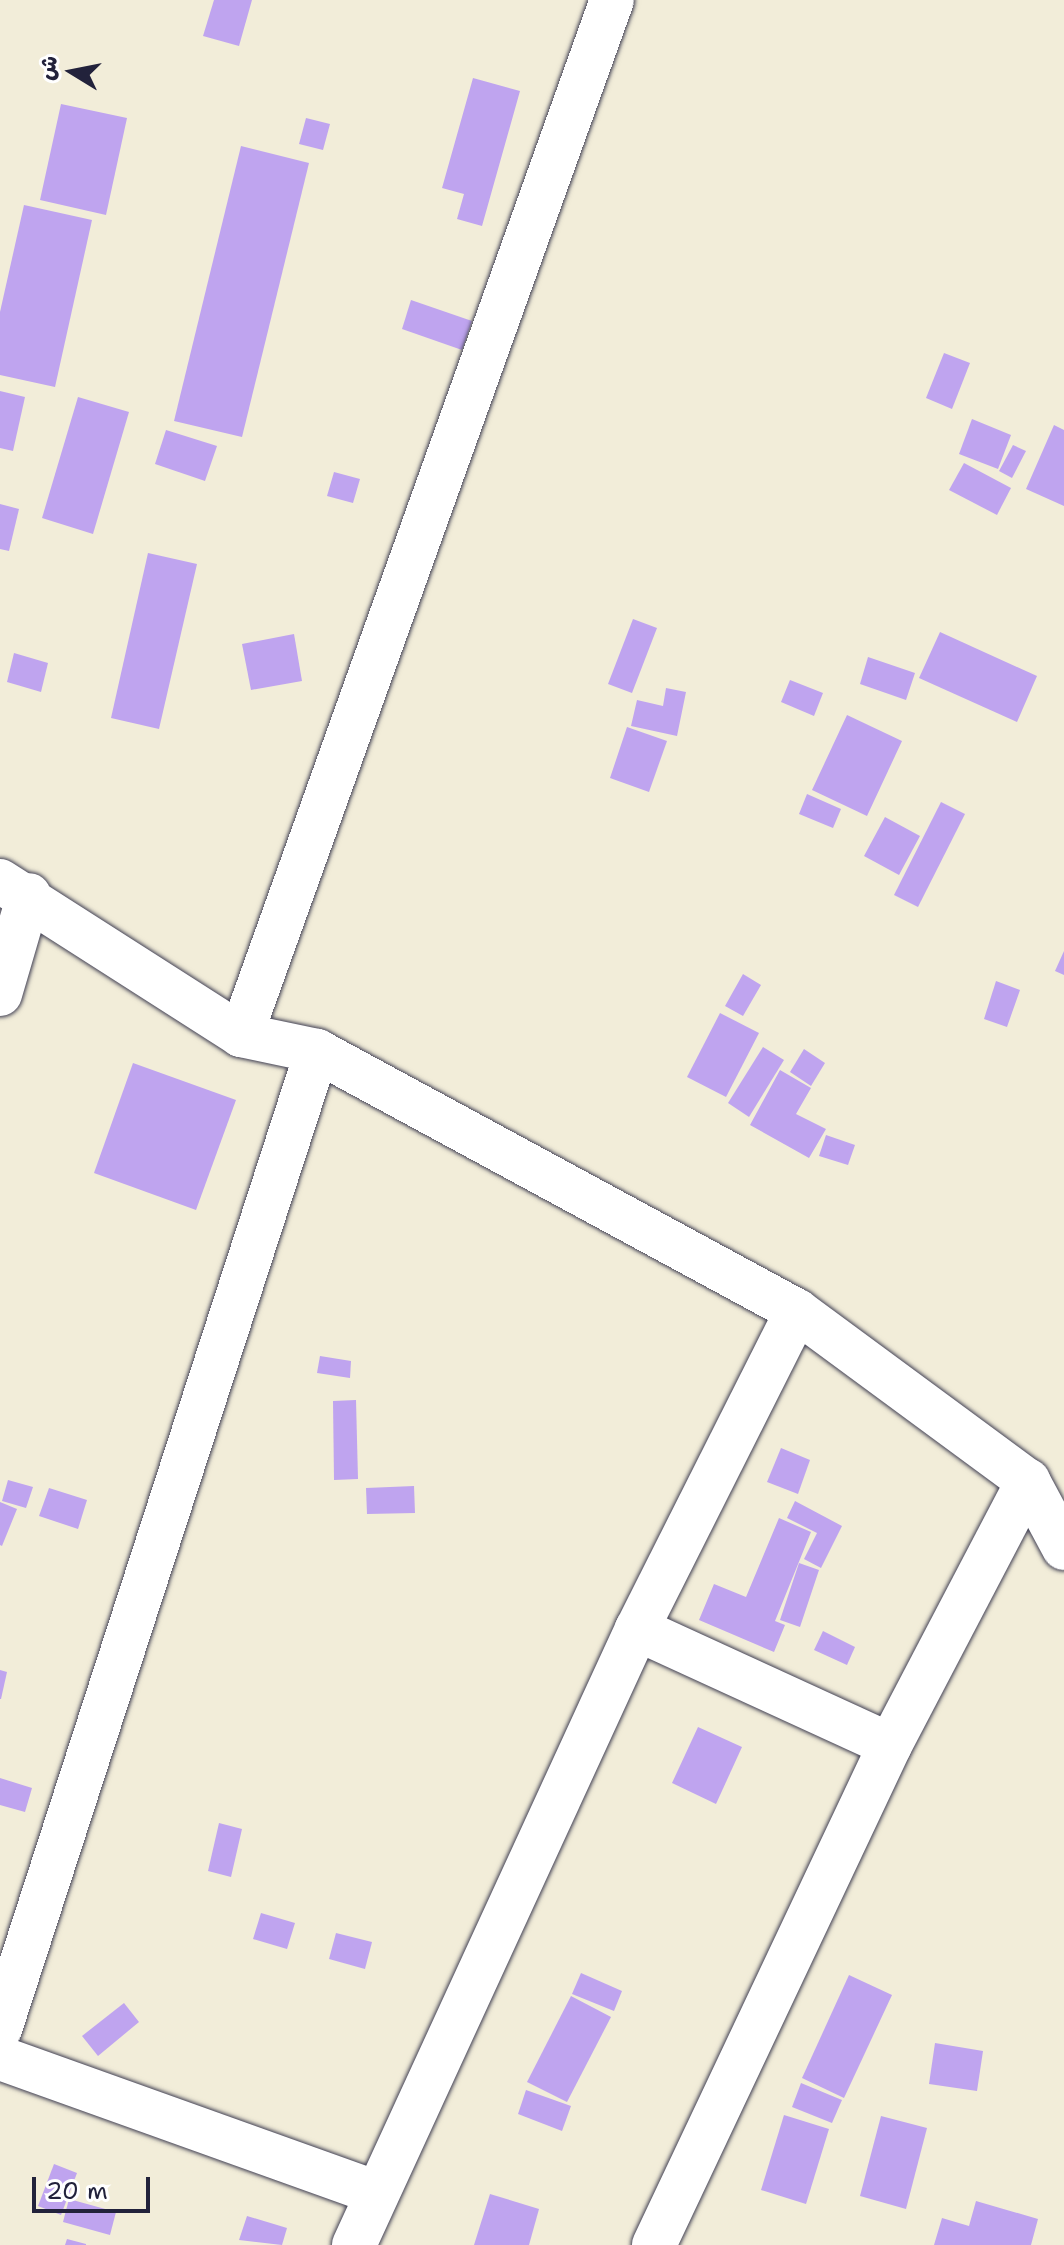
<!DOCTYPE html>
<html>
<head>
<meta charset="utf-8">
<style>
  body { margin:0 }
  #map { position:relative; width:1064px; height:2245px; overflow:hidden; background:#f2edd9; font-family:"Shantell Sans","Playpen Sans Arabic",sans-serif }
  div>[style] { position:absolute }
  .building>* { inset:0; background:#bfa4ef }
  .roads { filter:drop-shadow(0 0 2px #414053) drop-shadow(0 0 2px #414053) }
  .minor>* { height:44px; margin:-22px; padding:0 22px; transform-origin:22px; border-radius:22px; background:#fff }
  span { translate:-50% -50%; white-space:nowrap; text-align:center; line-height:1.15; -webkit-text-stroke:6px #fff; paint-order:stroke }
  .north { position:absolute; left:32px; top:32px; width:80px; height:80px; -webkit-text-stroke:6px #fff; paint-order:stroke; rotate:280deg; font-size:22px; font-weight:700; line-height:32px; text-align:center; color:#22223b }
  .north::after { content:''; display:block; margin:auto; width:28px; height:36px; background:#22223b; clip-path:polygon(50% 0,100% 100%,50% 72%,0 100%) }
  .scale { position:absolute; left:32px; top:2177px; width:118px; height:36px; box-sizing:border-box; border:4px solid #22223b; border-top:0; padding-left:10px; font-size:24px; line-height:28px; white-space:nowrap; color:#22223b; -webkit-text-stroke:6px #fff; paint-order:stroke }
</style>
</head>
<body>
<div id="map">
  <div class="building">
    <div style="clip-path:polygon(214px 0,252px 0,239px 46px,203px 36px)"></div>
    <div style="clip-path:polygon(473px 78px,520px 91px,482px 226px,457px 219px,464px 194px,442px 188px)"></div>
    <div style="clip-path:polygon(61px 104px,127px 118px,106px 215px,40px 200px)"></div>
    <div style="clip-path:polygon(306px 118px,330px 124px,323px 150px,299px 144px)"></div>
    <div style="clip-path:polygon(241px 146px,309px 163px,242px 437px,174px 421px)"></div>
    <div style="clip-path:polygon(24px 205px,92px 220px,55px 387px,0 375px,0 312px)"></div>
    <div style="clip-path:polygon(411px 300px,472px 321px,462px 350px,402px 329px)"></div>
    <div style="clip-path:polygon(944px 353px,970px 363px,952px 409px,926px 398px)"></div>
    <div style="clip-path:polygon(0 391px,25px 397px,13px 451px,0 448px)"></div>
    <div style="clip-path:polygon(78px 397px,129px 412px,93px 534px,42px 518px)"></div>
    <div style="clip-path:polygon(972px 419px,1011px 435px,998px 469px,959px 454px)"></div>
    <div style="clip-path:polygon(1054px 425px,1064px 430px,1064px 506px,1026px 489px)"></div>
    <div style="clip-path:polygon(166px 430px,217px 446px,205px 481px,155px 464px)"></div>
    <div style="clip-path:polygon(1013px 445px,1026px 451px,1012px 478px,999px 471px)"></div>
    <div style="clip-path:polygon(964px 463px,1011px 488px,997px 515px,949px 490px)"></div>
    <div style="clip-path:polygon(334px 472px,360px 479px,353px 503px,327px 496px)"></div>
    <div style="clip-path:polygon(0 504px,19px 509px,9px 551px,0 549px)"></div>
    <div style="clip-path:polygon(148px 553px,197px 564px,159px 729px,111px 718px)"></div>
    <div style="clip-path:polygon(633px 619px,657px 628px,632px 693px,608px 684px)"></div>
    <div style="clip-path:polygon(940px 632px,1037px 676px,1017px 722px,919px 678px)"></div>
    <div style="clip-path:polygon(294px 634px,302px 681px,251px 690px,242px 644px)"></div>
    <div style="clip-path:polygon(14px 653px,48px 663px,41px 692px,7px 682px)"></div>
    <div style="clip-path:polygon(868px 657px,915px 673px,906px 700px,860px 684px)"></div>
    <div style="clip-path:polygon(790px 680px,823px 693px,814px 716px,781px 702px)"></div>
    <div style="clip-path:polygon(666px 688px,686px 692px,677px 736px,631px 726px,637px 700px,663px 706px)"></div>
    <div style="clip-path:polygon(847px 715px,902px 741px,867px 816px,812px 790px)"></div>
    <div style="clip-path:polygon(627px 727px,667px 741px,649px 792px,610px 778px)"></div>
    <div style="clip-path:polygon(807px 794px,841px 809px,833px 828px,799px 814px)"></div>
    <div style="clip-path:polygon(941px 802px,965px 814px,918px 907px,894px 895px)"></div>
    <div style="clip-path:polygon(885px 817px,920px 836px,899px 875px,864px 856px)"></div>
    <div style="clip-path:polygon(1064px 951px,1064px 975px,1055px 971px)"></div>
    <div style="clip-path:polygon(743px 974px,761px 985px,743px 1016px,725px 1006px)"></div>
    <div style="clip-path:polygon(996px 981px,1020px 990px,1007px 1027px,984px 1019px)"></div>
    <div style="clip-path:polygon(720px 1013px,759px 1033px,726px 1097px,687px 1077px)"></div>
    <div style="clip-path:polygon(763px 1047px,784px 1060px,749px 1117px,728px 1103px)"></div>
    <div style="clip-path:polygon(804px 1049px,825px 1063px,811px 1086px,790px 1072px)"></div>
    <div style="clip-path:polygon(133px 1063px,236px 1100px,196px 1210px,94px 1173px)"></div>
    <div style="clip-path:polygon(780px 1070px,811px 1088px,796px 1114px,826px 1129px,809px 1158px,750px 1125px)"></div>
    <div style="clip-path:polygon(826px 1135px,855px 1145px,848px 1165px,819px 1156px)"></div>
    <div style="clip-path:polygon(320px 1356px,351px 1361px,350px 1378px,317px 1373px)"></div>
    <div style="clip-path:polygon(356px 1400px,358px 1479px,334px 1480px,333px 1401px)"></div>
    <div style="clip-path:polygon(781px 1448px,810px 1460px,798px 1494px,767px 1482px)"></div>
    <div style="clip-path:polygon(8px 1480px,33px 1487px,26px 1508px,2px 1501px)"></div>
    <div style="clip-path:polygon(414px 1486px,415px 1513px,367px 1514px,366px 1488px)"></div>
    <div style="clip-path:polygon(49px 1488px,87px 1500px,78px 1529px,39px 1516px)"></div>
    <div style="clip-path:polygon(795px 1501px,842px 1526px,821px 1568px,804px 1559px,817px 1533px,787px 1518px)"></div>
    <div style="clip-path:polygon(0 1502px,17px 1509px,2px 1546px,0 1545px)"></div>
    <div style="clip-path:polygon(779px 1518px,811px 1532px,775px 1621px,785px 1625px,774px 1652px,699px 1620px,714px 1584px,746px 1597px)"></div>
    <div style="clip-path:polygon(799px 1563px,819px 1570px,800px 1627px,780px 1620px)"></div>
    <div style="clip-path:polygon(823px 1631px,855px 1647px,847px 1665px,814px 1650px)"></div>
    <div style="clip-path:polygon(0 1670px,7px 1672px,1px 1699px,0 1699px)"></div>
    <div style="clip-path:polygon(698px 1727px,742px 1747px,716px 1804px,672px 1783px)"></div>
    <div style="clip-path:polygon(0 1778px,32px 1788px,25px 1812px,0 1805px)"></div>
    <div style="clip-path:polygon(219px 1823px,242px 1829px,231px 1877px,208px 1871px)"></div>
    <div style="clip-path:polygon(261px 1913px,295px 1923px,287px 1949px,253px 1939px)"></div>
    <div style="clip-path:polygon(336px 1933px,372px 1942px,365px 1969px,329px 1959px)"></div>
    <div style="clip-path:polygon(581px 1973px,622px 1991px,614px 2011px,572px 1994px)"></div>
    <div style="clip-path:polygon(849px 1975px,892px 1995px,844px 2098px,802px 2078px)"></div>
    <div style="clip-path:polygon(571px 1996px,611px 2017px,567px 2102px,527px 2082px)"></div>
    <div style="clip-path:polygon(124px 2003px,139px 2022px,98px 2056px,82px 2036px)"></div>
    <div style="clip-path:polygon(935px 2043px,983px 2051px,977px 2091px,929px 2084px)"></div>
    <div style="clip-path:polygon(801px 2083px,842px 2100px,832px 2123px,792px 2107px)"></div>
    <div style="clip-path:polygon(526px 2090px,571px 2106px,562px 2131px,518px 2114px)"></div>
    <div style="clip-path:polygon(784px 2115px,829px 2129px,806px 2204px,761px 2190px)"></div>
    <div style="clip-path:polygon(881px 2116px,927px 2128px,906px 2209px,860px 2196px)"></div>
    <div style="clip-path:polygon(54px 2164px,77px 2173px,61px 2215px,38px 2206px)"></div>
    <div style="clip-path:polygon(490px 2194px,539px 2209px,529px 2245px,474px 2245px)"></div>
    <div style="clip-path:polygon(69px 2199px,116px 2212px,110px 2235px,63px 2222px)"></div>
    <div style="clip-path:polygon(976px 2201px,1038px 2219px,1031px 2245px,934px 2245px,942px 2218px,969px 2226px)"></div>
    <div style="clip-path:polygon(247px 2216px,287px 2228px,282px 2245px,239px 2240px)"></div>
    <div style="clip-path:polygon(67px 2239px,86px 2244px,86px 2245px,65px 2245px)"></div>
  </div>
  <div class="roads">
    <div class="minor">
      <div style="left:0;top:881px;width:286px;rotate:32.6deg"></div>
      <div style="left:241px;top:1035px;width:78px;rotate:11.9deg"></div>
      <div style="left:317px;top:1051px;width:546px;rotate:28.44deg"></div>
      <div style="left:797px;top:1311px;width:287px;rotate:36.4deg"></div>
      <div style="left:1028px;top:1481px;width:76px;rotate:61.8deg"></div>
      <div style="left:0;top:994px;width:103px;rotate:-73.7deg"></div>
      <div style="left:241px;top:1035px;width:1099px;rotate:-70.28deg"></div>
      <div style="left:637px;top:1629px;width:278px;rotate:24.6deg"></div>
      <div style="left:0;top:2029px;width:1028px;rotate:-72.04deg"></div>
      <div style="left:0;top:2058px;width:400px;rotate:19.7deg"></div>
      <div style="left:354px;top:2245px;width:678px;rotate:-65.33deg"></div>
      <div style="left:637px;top:1629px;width:356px;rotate:-63.3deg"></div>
      <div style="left:654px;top:2245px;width:553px;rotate:-64.73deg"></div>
      <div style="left:890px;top:1745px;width:298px;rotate:-62.4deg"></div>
    </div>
  </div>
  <div class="north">ش</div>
  <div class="scale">20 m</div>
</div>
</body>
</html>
